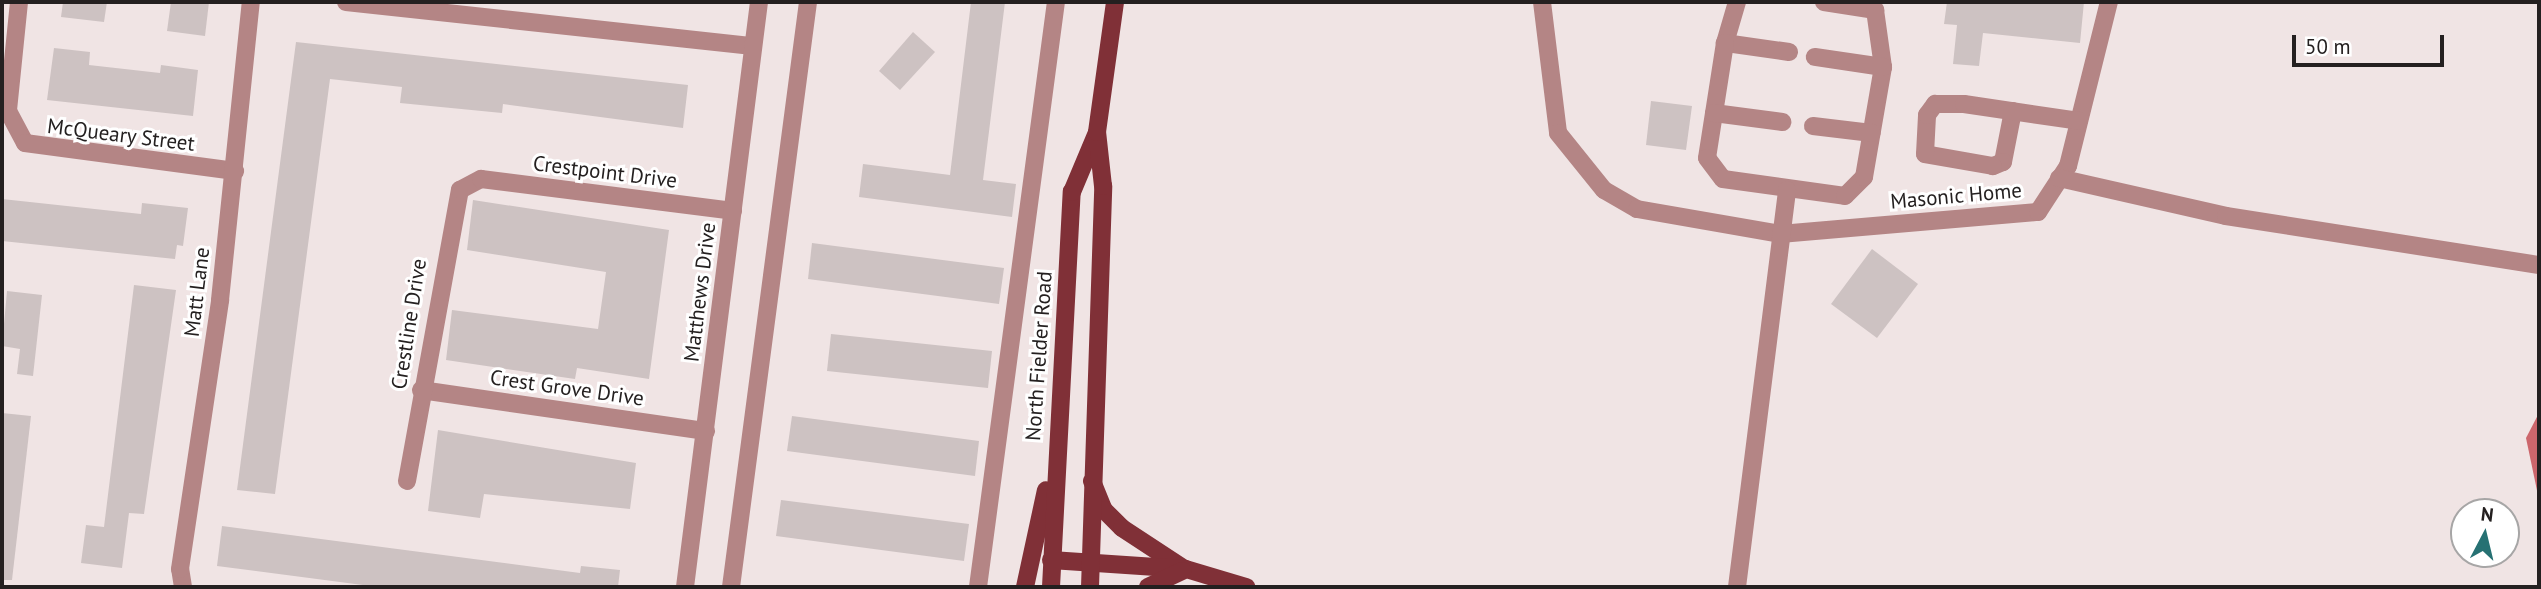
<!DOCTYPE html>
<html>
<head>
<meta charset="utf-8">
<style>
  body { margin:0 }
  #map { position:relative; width:2541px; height:589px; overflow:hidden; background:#f0e4e4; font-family:"PT Sans",sans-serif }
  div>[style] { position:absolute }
  .water>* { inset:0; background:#cc666c }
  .building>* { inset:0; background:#cdc2c2 }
  .minor>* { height:18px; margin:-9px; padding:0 9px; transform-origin:9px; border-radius:9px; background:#b48585 }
  .major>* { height:18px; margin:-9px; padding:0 9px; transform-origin:9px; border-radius:9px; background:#803037 }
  span { translate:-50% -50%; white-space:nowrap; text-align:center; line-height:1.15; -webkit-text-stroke:6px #fff; paint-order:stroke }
  .street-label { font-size:21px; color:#242020 }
  .frame { position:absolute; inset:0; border:4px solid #242020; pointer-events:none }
  .north { position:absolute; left:2450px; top:498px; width:70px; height:70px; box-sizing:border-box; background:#fff; border:2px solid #a7a6a6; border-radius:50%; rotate:7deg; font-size:19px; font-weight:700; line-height:28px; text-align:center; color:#242020 }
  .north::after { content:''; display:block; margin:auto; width:24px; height:32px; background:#267173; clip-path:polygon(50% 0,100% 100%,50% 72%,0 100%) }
  .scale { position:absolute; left:2292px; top:35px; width:152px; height:32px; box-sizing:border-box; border:4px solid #242020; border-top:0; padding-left:9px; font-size:21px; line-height:24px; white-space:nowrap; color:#242020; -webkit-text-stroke:5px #fff; paint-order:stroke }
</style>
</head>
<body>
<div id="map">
  <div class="water">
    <div style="clip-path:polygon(2539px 413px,2539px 500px,2526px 438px)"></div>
  </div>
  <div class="building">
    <div style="clip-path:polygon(63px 2px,107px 2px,104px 22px,61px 17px)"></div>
    <div style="clip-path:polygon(171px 2px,209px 2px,205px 36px,167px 31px)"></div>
    <div style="clip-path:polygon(971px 2px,1005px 2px,983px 180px,1016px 184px,1012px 217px,859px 197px,863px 164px,950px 175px)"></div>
    <div style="clip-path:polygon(1947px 2px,2084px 2px,2080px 43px,1983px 33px,1979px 66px,1953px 64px,1957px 25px,1944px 24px)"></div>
    <div style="clip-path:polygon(913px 32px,935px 52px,900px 90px,879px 71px)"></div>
    <div style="clip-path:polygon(296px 42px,688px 85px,683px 128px,503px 104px,502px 113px,400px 103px,402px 87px,330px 79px,275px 494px,237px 490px)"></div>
    <div style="clip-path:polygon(54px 48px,90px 52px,89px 65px,160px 73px,161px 65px,198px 70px,193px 116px,47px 100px)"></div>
    <div style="clip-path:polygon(1651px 101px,1692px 106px,1686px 150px,1646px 145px)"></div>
    <div style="clip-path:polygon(2px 199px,141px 214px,142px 203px,188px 208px,183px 246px,177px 245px,175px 259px,2px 241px)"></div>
    <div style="clip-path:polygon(473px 200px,669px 230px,649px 379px,577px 368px,575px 379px,446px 360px,452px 310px,598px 329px,606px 272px,467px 250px)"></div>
    <div style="clip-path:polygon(812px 243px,1004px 268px,999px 304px,808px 279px)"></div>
    <div style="clip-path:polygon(1872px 249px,1918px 284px,1877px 338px,1831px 304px)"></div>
    <div style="clip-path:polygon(134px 285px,176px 290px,144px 514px,129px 513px,122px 568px,81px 563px,86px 525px,104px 527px)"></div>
    <div style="clip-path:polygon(7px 291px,42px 295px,33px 376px,17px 374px,20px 349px,2px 346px)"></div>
    <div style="clip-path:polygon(831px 334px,992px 351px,988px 388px,827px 371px)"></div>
    <div style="clip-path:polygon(2px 413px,31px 416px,12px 580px,2px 580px)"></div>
    <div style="clip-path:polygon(792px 416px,979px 441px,975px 476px,787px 451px)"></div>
    <div style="clip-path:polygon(438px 430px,636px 463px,630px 509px,484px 494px,480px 518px,428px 511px)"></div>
    <div style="clip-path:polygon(781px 500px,969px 524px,964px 561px,776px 536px)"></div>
    <div style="clip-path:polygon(222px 526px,580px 573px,581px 566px,620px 570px,618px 587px,378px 587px,217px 566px)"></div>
  </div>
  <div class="minor">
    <div style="left:19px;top:2px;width:110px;rotate:95.8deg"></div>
    <div style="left:8px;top:111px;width:36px;rotate:62deg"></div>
    <div style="left:25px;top:143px;width:212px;rotate:7.6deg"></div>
    <div style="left:346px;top:2px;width:409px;rotate:6.2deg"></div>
    <div style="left:1542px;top:2px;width:132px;rotate:83deg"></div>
    <div style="left:1558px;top:133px;width:73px;rotate:51.1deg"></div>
    <div style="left:1604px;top:190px;width:38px;rotate:30deg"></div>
    <div style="left:1637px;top:209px;width:145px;rotate:9.9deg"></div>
    <div style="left:1780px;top:234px;width:259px;rotate:-4.9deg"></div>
    <div style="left:2038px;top:212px;width:55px;rotate:-56.9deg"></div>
    <div style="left:2068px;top:166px;width:169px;rotate:-76deg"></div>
    <div style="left:1824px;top:2px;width:52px;rotate:8.9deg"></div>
    <div style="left:1875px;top:10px;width:58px;rotate:82deg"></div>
    <div style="left:1725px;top:43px;width:43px;rotate:-73.7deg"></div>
    <div style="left:1789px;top:52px;width:65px;rotate:-172deg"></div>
    <div style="left:1725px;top:43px;width:116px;rotate:98.9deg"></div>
    <div style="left:1707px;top:158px;width:26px;rotate:53deg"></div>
    <div style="left:1723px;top:179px;width:123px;rotate:7.9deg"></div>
    <div style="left:1845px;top:196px;width:27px;rotate:-45deg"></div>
    <div style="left:1864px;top:177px;width:112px;rotate:-80.2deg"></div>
    <div style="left:1883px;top:67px;width:69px;rotate:-171.6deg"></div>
    <div style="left:2013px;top:111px;width:52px;rotate:101.1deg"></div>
    <div style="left:2003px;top:162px;width:11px;rotate:158deg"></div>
    <div style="left:1993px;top:166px;width:69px;rotate:-170deg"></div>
    <div style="left:1925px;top:154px;width:39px;rotate:-87deg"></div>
    <div style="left:1927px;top:115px;width:14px;rotate:-54deg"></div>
    <div style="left:1935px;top:104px;width:29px"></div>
    <div style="left:1964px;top:104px;width:116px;rotate:8.4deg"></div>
    <div style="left:1714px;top:113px;width:69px;rotate:7.5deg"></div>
    <div style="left:1813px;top:126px;width:59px;rotate:6.8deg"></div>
    <div style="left:2059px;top:178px;width:171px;rotate:12.8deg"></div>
    <div style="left:2226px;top:216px;width:317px;rotate:8.9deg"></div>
    <div style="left:421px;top:390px;width:288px;rotate:8.2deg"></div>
    <div style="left:407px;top:481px;width:296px;rotate:-79.7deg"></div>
    <div style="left:460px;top:190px;width:24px;rotate:-28deg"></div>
    <div style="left:481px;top:179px;width:254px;rotate:7.2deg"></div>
    <div style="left:183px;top:587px;width:18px;rotate:-99deg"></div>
    <div style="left:180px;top:569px;width:272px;rotate:-81.5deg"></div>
    <div style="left:220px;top:300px;width:300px;rotate:-84.1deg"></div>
    <div style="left:685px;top:587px;width:590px;rotate:-82.79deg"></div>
    <div style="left:731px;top:587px;width:590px;rotate:-82.5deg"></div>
    <div style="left:978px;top:587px;width:590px;rotate:-82.41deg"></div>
    <div style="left:1737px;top:587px;width:400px;rotate:-82.8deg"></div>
  </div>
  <div class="major">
    <div style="left:1092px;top:481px;width:31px;rotate:68deg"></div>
    <div style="left:1104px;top:510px;width:25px;rotate:45deg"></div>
    <div style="left:1122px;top:528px;width:73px;rotate:33.3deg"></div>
    <div style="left:1051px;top:560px;width:135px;rotate:3.8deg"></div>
    <div style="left:1186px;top:569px;width:63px;rotate:16.7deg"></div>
    <div style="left:1025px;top:587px;width:99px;rotate:-77.8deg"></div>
    <div style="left:1051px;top:587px;width:396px;rotate:-87deg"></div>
    <div style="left:1072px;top:192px;width:62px;rotate:-67.2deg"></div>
    <div style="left:1090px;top:587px;width:401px;rotate:-88.1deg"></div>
    <div style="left:1103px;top:186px;width:54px;rotate:-96.3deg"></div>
    <div style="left:1097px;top:132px;width:131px;rotate:-82.1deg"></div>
    <div style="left:1148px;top:587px;width:38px;rotate:-25deg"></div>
  </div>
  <div class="street-label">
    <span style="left:121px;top:135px;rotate:7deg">McQueary Street</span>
    <span style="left:605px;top:172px;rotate:7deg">Crestpoint Drive</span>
    <span style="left:1956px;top:196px;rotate:-5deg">Masonic Home</span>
    <span style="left:197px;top:292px;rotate:-83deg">Matt Lane</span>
    <span style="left:700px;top:292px;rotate:-83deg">Matthews Drive</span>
    <span style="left:409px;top:324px;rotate:-81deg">Crestline Drive</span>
    <span style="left:1039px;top:356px;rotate:-86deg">North Fielder Road</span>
    <span style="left:567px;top:388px;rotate:8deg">Crest Grove Drive</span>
  </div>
  <div class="frame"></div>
  <div class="north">N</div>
  <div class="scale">50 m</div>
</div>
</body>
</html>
